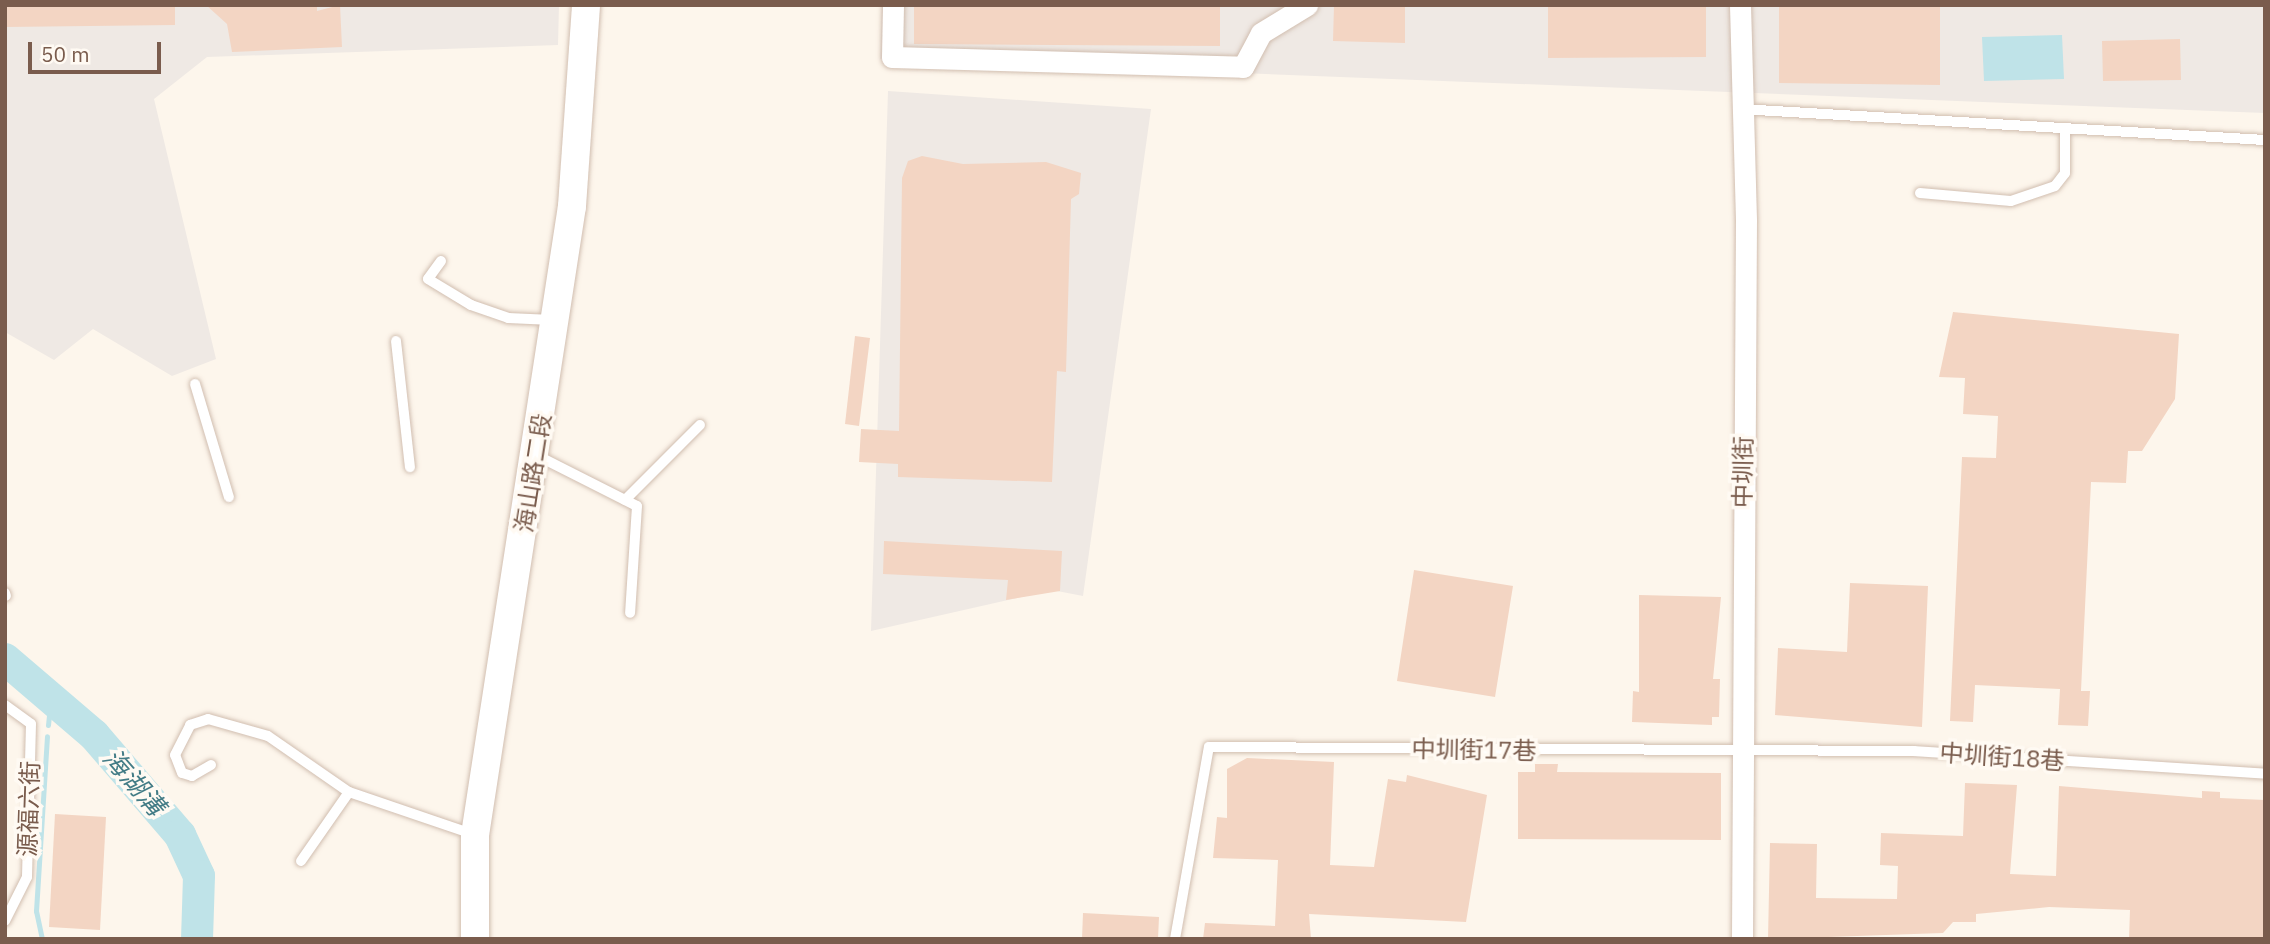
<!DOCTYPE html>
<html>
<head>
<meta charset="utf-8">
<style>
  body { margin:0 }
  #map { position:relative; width:2270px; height:944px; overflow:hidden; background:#fdf6ec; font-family:"IBM Plex Sans","Noto Sans TC",sans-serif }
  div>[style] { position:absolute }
  .industrial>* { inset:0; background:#efe9e4 }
  .water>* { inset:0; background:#bfe3e8 }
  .stream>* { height:5px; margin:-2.5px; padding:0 2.5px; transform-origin:2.5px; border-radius:2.5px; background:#bfe3e8 }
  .river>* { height:32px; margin:-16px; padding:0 16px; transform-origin:16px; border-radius:16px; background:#bfe3e8 }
  .building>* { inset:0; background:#f3d5c3 }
  .roads { filter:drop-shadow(0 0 2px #d1beb0) drop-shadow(0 0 2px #d1beb0) }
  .lane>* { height:10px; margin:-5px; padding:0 5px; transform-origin:5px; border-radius:5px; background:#fff }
  .street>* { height:21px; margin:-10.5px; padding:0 10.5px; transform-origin:10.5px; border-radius:10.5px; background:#fff }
  .secondary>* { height:28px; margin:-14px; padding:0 14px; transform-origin:14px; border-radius:14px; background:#fff }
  span { translate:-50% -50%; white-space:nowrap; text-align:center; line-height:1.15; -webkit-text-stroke:7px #fffaf3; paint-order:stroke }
  .street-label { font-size:24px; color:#7a5c4d }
  .water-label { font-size:26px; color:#437c86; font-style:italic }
  .frame { position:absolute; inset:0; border:7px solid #7a5c4d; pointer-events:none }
  .scale { position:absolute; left:28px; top:42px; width:133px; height:32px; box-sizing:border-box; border:4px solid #7a5c4d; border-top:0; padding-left:9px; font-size:21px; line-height:24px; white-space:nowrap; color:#7a5c4d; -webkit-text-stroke:5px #fffaf3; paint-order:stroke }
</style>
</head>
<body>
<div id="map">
  <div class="industrial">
    <div style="clip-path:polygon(5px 5px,559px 5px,558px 45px,207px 57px,154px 99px,216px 359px,172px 376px,93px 329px,54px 360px,5px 332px)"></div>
    <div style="clip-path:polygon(882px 5px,2265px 5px,2265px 113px,880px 59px)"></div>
    <div style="clip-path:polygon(888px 91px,1151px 109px,1083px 596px,1052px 590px,871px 631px)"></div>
  </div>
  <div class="water">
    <div style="clip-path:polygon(2062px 35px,2064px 79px,1984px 81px,1982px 37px)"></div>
  </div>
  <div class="stream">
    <div style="left:48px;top:725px;width:31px;rotate:-84deg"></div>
    <div style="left:42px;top:939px;width:29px;rotate:-102deg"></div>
    <div style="left:36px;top:911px;width:175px;rotate:-86.4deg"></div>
  </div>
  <div class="river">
    <div style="left:5px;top:659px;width:117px;rotate:40.5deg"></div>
    <div style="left:94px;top:735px;width:132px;rotate:49.3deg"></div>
    <div style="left:180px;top:835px;width:45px;rotate:65.1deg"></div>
    <div style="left:199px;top:876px;width:63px;rotate:91.8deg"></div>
  </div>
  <div class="building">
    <div style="clip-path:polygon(5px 5px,175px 5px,175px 25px,5px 27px)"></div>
    <div style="clip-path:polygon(206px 5px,317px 5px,317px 11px,340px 5px,342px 47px,232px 52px,227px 24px)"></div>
    <div style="clip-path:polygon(914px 5px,1220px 5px,1220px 46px,914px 44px)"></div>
    <div style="clip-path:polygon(1334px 5px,1405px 5px,1405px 43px,1333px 41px)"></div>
    <div style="clip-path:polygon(1548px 5px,1706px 5px,1706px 57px,1548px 58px)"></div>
    <div style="clip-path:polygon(1779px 5px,1940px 5px,1940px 85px,1779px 83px)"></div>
    <div style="clip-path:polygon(2180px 39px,2181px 80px,2103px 81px,2102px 41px)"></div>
    <div style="clip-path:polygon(922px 156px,963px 164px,1046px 162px,1081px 173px,1079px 194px,1071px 199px,1066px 372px,1057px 371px,1052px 482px,898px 477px,898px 464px,859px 462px,861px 429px,899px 431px,902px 178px,908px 161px)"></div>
    <div style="clip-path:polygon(1953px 312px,2179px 334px,2175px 399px,2142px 451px,2128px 451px,2126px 483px,2091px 482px,2081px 691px,2090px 691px,2088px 726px,2058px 725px,2060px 689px,1975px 685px,1973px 722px,1950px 721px,1962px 457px,1996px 458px,1998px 416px,1963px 414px,1965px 378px,1939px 377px)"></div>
    <div style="clip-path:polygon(855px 336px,870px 338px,859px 426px,845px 424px)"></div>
    <div style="clip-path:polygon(884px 541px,1062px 551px,1060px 591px,1006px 600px,1008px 580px,883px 574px)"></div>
    <div style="clip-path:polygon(1414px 570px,1513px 586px,1495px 697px,1397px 681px)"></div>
    <div style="clip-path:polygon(1850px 583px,1928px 586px,1922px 727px,1775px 715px,1778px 648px,1847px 652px)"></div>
    <div style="clip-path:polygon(1639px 595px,1721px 597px,1713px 679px,1720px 679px,1719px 717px,1712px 717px,1712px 725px,1632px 722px,1633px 691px,1639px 692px)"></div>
    <div style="clip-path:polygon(1247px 758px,1334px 762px,1330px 865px,1374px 867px,1388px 779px,1406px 782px,1407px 775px,1487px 795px,1466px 922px,1309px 914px,1311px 939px,1203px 939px,1205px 923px,1275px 926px,1278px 860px,1213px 858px,1217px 817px,1227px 818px,1227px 769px)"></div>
    <div style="clip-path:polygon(1535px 764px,1558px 764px,1557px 772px,1721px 773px,1721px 840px,1518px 839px,1518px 772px,1535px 772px)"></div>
    <div style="clip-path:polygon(1965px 783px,2017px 785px,2010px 874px,2056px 876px,2059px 786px,2202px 798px,2202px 791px,2220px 792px,2220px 798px,2265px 800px,2265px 939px,2129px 939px,2130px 910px,2049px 907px,1976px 914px,1976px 922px,1953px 922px,1943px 933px,1768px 939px,1770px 843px,1817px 844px,1816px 898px,1897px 899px,1898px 866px,1880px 865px,1881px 833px,1963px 836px)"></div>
    <div style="clip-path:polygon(55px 814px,106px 817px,100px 930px,49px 927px)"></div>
    <div style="clip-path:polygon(1083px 913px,1159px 917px,1158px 939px,1082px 939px)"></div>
  </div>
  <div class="roads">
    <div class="lane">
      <div style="left:1740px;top:109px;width:526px;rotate:3.38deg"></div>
      <div style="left:1920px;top:193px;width:91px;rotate:5deg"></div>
      <div style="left:2011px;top:201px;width:46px;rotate:-18.8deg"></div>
      <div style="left:2055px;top:186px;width:16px;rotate:-52deg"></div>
      <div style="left:2065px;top:173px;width:42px;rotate:-90deg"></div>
      <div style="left:441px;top:261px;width:22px;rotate:126deg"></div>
      <div style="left:428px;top:279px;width:50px;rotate:31.2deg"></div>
      <div style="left:471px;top:305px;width:39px;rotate:19deg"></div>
      <div style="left:508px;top:318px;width:44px;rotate:2.6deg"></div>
      <div style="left:396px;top:341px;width:127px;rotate:83.7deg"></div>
      <div style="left:195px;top:384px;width:118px;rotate:73.3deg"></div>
      <div style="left:536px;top:455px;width:113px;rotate:26.8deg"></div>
      <div style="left:637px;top:506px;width:107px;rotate:93.7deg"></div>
      <div style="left:625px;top:500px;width:106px;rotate:-45deg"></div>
      <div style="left:5px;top:593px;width:3px;rotate:72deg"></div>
      <div style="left:5px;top:705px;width:32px;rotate:36deg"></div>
      <div style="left:31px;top:724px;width:153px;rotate:91.5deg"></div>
      <div style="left:27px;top:877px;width:49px;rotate:116.6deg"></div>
      <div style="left:211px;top:765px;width:22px;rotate:150deg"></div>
      <div style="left:192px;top:776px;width:10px;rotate:-163deg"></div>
      <div style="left:182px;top:773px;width:19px;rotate:-111deg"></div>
      <div style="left:175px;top:755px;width:34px;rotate:-63deg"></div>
      <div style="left:190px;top:725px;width:19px;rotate:-18deg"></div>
      <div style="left:208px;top:719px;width:62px;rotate:15.8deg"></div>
      <div style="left:268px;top:736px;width:98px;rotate:34.7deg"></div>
      <div style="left:349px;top:792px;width:133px;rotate:18.8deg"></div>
      <div style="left:301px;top:861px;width:84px;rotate:-55.2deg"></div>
      <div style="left:1175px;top:939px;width:195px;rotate:-80deg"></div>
      <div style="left:1209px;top:747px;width:705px;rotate:0.33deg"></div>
      <div style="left:1914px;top:751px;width:352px;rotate:3.7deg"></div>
    </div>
    <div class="street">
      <div style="left:893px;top:5px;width:52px;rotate:91.1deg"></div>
      <div style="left:892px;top:57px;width:351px;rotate:1.6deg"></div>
      <div style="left:1243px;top:67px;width:38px;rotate:-62deg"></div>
      <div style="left:1261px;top:33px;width:54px;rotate:-31.3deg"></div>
      <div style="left:1740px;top:5px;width:215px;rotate:88.4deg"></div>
      <div style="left:1746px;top:220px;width:719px;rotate:90.32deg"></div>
    </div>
    <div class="secondary">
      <div style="left:475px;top:939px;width:104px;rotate:-90deg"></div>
      <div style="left:475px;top:835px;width:636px;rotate:-81.23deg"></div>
      <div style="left:572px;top:206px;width:201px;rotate:-86deg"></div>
    </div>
  </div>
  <div class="street-label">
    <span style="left:1743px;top:472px;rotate:-89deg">中圳街</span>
    <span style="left:533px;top:473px;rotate:-81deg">海山路二段</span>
    <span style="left:1474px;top:750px;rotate:1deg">中圳街17巷</span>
    <span style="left:2002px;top:757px;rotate:4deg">中圳街18巷</span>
    <span style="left:29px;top:809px;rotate:-88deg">源福六街</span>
  </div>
  <div class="water-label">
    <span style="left:134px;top:782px;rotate:49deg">海湖溝</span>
  </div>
  <div class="frame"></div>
  <div class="scale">50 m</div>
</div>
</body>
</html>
